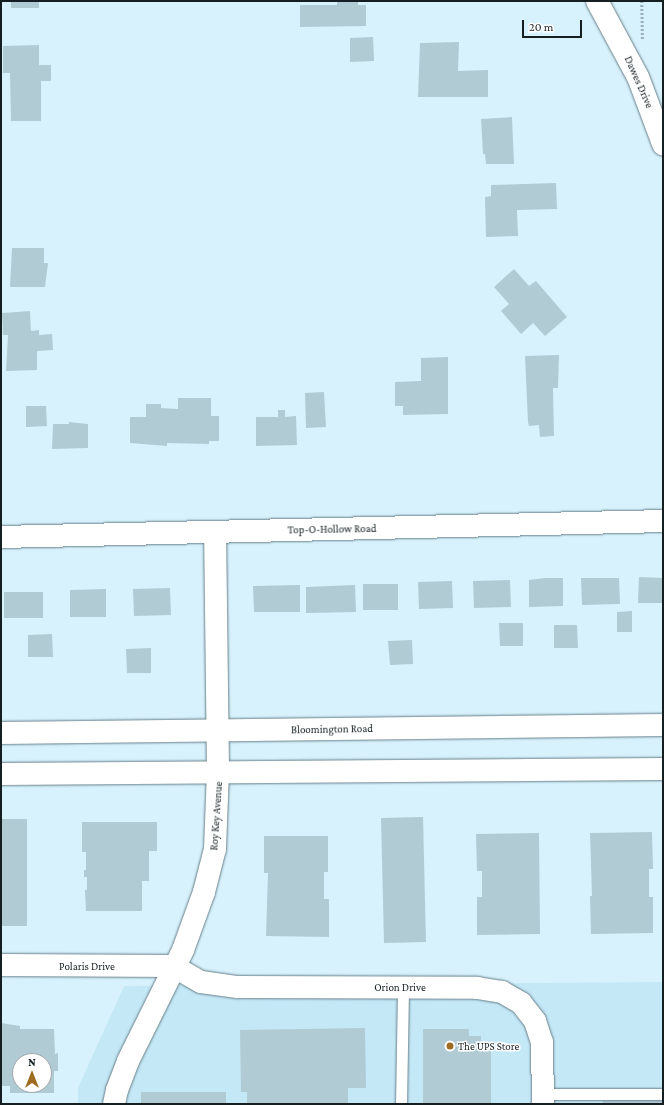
<!DOCTYPE html>
<html>
<head>
<meta charset="utf-8">
<style>
  body { margin:0 }
  #map { position:relative; width:664px; height:1105px; overflow:hidden; background:#d7f2fc; font-family:"Crimson Pro",serif }
  div>[style] { position:absolute }
  .built>* { inset:0; background:#c4e8f6 }
  .building>* { inset:0; background:#b1cbd5 }
  .path>* { height:2.5px; margin-top:-1.25px; transform-origin:0; background:repeating-linear-gradient(90deg,#98adb5 0 2px,transparent 0 4px) }
  .roads { filter:drop-shadow(0 0 1px #677f89) drop-shadow(0 0 1px #677f89) }
  .lane>* { height:11px; margin:-5.5px; padding:0 5.5px; transform-origin:5.5px; border-radius:5.5px; background:#fff }
  .street>* { height:22px; margin:-11px; padding:0 11px; transform-origin:11px; border-radius:11px; background:#fff }
  .secondary>* { height:22px; margin:-11px; padding:0 11px; transform-origin:11px; border-radius:11px; background:#fff }
  .dots>* { width:11px; height:11px; translate:-50% -50%; box-sizing:border-box; border:2px solid #fff; border-radius:50% }
  span { translate:-50% -50%; white-space:nowrap; text-align:center; line-height:1.15; -webkit-text-stroke:3px #fff; paint-order:stroke }
  .street-label { font-size:11px; color:#151f22 }
  .poi-label { font-size:11px; color:#151f22 }
  .left { translate:0 -50%; text-align:left }
  .frame { position:absolute; inset:0; border:2px solid #151f22; pointer-events:none }
  .north { position:absolute; left:12px; top:1053px; width:40px; height:40px; box-sizing:border-box; background:#fff; border:1px solid #a1a5a7; border-radius:50%; rotate:0deg; font-size:11px; font-weight:700; line-height:16px; text-align:center; color:#151f22 }
  .north::after { content:''; display:block; margin:auto; width:14px; height:18px; background:#9e6d21; clip-path:polygon(50% 0,100% 100%,50% 72%,0 100%) }
  .scale { position:absolute; left:522px; top:20px; width:60px; height:18px; box-sizing:border-box; border:2px solid #151f22; border-top:0; padding-left:5px; font-size:12px; line-height:14px; white-space:nowrap; color:#151f22; -webkit-text-stroke:3px #fff; paint-order:stroke }
</style>
</head>
<body>
<div id="map">
  <div class="built">
    <div style="clip-path:polygon(663px 982px,663px 1104px,78px 1104px,78px 1088px,124px 986px)"></div>
  </div>
  <div class="building">
    <div style="clip-path:polygon(11px 1px,39px 1px,39px 8px,11px 8px)"></div>
    <div style="clip-path:polygon(337px 1px,358px 1px,358px 5px,366px 5px,366px 26px,300px 27px,300px 5px,337px 5px)"></div>
    <div style="clip-path:polygon(373px 37px,374px 61px,350px 62px,350px 38px)"></div>
    <div style="clip-path:polygon(459px 42px,458px 71px,488px 70px,488px 97px,418px 97px,420px 43px)"></div>
    <div style="clip-path:polygon(39px 45px,39px 65px,51px 65px,51px 81px,41px 81px,41px 121px,11px 121px,10px 73px,3px 73px,3px 46px)"></div>
    <div style="clip-path:polygon(512px 117px,514px 164px,486px 164px,485px 154px,483px 154px,481px 119px)"></div>
    <div style="clip-path:polygon(556px 183px,557px 209px,517px 210px,518px 236px,486px 237px,485px 197px,491px 196px,491px 185px)"></div>
    <div style="clip-path:polygon(12px 248px,44px 248px,44px 263px,48px 263px,45px 287px,10px 287px)"></div>
    <div style="clip-path:polygon(514px 269px,529px 286px,536px 281px,567px 317px,545px 336px,533px 323px,521px 334px,501px 311px,509px 304px,494px 287px)"></div>
    <div style="clip-path:polygon(30px 311px,31px 331px,39px 330px,39px 335px,52px 334px,53px 350px,37px 351px,37px 370px,6px 371px,8px 335px,3px 335px,2px 313px)"></div>
    <div style="clip-path:polygon(559px 355px,558px 388px,553px 388px,554px 436px,540px 437px,539px 425px,529px 426px,528px 422px,525px 356px)"></div>
    <div style="clip-path:polygon(448px 357px,448px 414px,403px 415px,403px 406px,395px 406px,395px 382px,421px 381px,421px 358px)"></div>
    <div style="clip-path:polygon(324px 392px,326px 427px,306px 428px,305px 393px)"></div>
    <div style="clip-path:polygon(178px 398px,211px 398px,211px 416px,219px 416px,219px 441px,209px 441px,209px 444px,167px 443px,167px 446px,130px 443px,130px 417px,146px 417px,146px 404px,161px 404px,161px 408px,178px 409px)"></div>
    <div style="clip-path:polygon(26px 406px,46px 406px,47px 426px,26px 427px)"></div>
    <div style="clip-path:polygon(278px 410px,285px 410px,285px 417px,296px 416px,297px 445px,256px 446px,256px 417px,278px 417px)"></div>
    <div style="clip-path:polygon(69px 422px,88px 424px,88px 448px,52px 449px,53px 424px,69px 424px)"></div>
    <div style="clip-path:polygon(639px 577px,663px 578px,663px 603px,638px 603px)"></div>
    <div style="clip-path:polygon(545px 578px,563px 578px,563px 606px,529px 607px,529px 580px)"></div>
    <div style="clip-path:polygon(581px 578px,619px 578px,620px 604px,582px 605px)"></div>
    <div style="clip-path:polygon(510px 580px,511px 607px,474px 608px,473px 581px)"></div>
    <div style="clip-path:polygon(452px 581px,453px 608px,419px 609px,418px 582px)"></div>
    <div style="clip-path:polygon(363px 584px,398px 584px,398px 610px,363px 610px)"></div>
    <div style="clip-path:polygon(300px 585px,300px 612px,254px 612px,253px 586px)"></div>
    <div style="clip-path:polygon(355px 585px,356px 612px,306px 613px,306px 587px)"></div>
    <div style="clip-path:polygon(170px 588px,171px 615px,134px 616px,133px 589px)"></div>
    <div style="clip-path:polygon(106px 589px,106px 617px,70px 617px,70px 590px)"></div>
    <div style="clip-path:polygon(4px 592px,43px 592px,43px 618px,4px 618px)"></div>
    <div style="clip-path:polygon(632px 611px,632px 632px,617px 632px,617px 612px)"></div>
    <div style="clip-path:polygon(499px 623px,523px 623px,523px 646px,500px 646px)"></div>
    <div style="clip-path:polygon(554px 625px,577px 625px,578px 648px,554px 648px)"></div>
    <div style="clip-path:polygon(52px 634px,53px 657px,28px 657px,28px 635px)"></div>
    <div style="clip-path:polygon(412px 640px,413px 664px,390px 665px,388px 641px)"></div>
    <div style="clip-path:polygon(151px 648px,151px 673px,127px 673px,126px 649px)"></div>
    <div style="clip-path:polygon(423px 817px,426px 942px,384px 943px,381px 818px)"></div>
    <div style="clip-path:polygon(1px 819px,27px 819px,27px 926px,1px 926px)"></div>
    <div style="clip-path:polygon(82px 822px,157px 822px,157px 851px,149px 851px,149px 881px,142px 881px,142px 911px,86px 911px,85px 890px,87px 890px,87px 877px,84px 877px,84px 870px,86px 870px,86px 852px,82px 852px)"></div>
    <div style="clip-path:polygon(652px 832px,653px 869px,649px 869px,649px 897px,653px 897px,653px 933px,591px 934px,590px 896px,592px 896px,590px 833px)"></div>
    <div style="clip-path:polygon(539px 833px,540px 934px,477px 935px,477px 897px,482px 897px,482px 871px,477px 871px,476px 834px)"></div>
    <div style="clip-path:polygon(264px 836px,328px 836px,328px 872px,324px 872px,324px 899px,329px 899px,329px 937px,266px 936px,268px 873px,264px 873px)"></div>
    <div style="clip-path:polygon(evenodd,1px 1023px,20px 1026px,20px 1029px,54px 1029px,55px 1054px,58px 1053px,58px 1071px,54px 1071px,54px 1093px,10px 1093px,10px 1086px,1px 1086px,1px 1023px,20px 1061px,44px 1061px,44px 1085px,20px 1085px,20px 1061px)"></div>
    <div style="clip-path:polygon(365px 1028px,366px 1088px,348px 1088px,348px 1104px,247px 1104px,247px 1092px,241px 1092px,240px 1030px)"></div>
    <div style="clip-path:polygon(423px 1029px,469px 1029px,469px 1036px,481px 1036px,481px 1043px,491px 1043px,491px 1104px,423px 1104px)"></div>
    <div style="clip-path:polygon(141px 1092px,226px 1092px,226px 1104px,141px 1104px)"></div>
    <div style="clip-path:polygon(663px 1095px,663px 1104px,603px 1104px,602px 1096px)"></div>
  </div>
  <div class="path">
    <div style="left:642px;top:1px;width:39px;rotate:89deg"></div>
  </div>
  <div class="roads">
    <div class="lane">
      <div style="left:542px;top:1094px;width:121px"></div>
      <div style="left:401px;top:1104px;width:117px;rotate:-89deg"></div>
    </div>
    <div class="street">
      <div style="left:597px;top:1px;width:86px;rotate:61.7deg"></div>
      <div style="left:638px;top:77px;width:72px;rotate:69.5deg"></div>
      <div style="left:1px;top:537px;width:662px;rotate:-1.38deg"></div>
      <div style="left:1px;top:965px;width:172px;rotate:0.3deg"></div>
      <div style="left:173px;top:966px;width:32px;rotate:30deg"></div>
      <div style="left:201px;top:982px;width:37px;rotate:8deg"></div>
      <div style="left:238px;top:987px;width:239px;rotate:0.2deg"></div>
      <div style="left:477px;top:988px;width:25px;rotate:9deg"></div>
      <div style="left:502px;top:992px;width:22px;rotate:30deg"></div>
      <div style="left:521px;top:1003px;width:23px;rotate:52deg"></div>
      <div style="left:535px;top:1021px;width:22px;rotate:72deg"></div>
      <div style="left:542px;top:1042px;width:62px;rotate:89.1deg"></div>
      <div style="left:114px;top:1104px;width:14px;rotate:-78deg"></div>
      <div style="left:117px;top:1090px;width:31px;rotate:-69deg"></div>
      <div style="left:128px;top:1061px;width:124px;rotate:-63.6deg"></div>
      <div style="left:183px;top:950px;width:62px;rotate:-70.1deg"></div>
      <div style="left:204px;top:892px;width:44px;rotate:-75.7deg"></div>
      <div style="left:215px;top:849px;width:78px;rotate:-87.8deg"></div>
      <div style="left:218px;top:771px;width:239px;rotate:-90.7deg"></div>
    </div>
    <div class="secondary">
      <div style="left:1px;top:733px;width:662px;rotate:-0.69deg"></div>
      <div style="left:1px;top:774px;width:662px;rotate:-0.43deg"></div>
    </div>
  </div>
  <div class="dots">
    <div style="left:450px;top:1046px;background:#9e6d21"></div>
  </div>
  <div class="street-label">
    <span style="left:639px;top:82px;rotate:66deg">Dawes Drive</span>
    <span style="left:332px;top:529px;rotate:-1deg">Top-O-Hollow Road</span>
    <span style="left:332px;top:729px;rotate:-1deg">Bloomington Road</span>
    <span style="left:216px;top:816px;rotate:-86deg">Roy Key Avenue</span>
    <span style="left:87px;top:966px">Polaris Drive</span>
    <span style="left:400px;top:987px">Orion Drive</span>
  </div>
  <div class="poi-label">
    <span class="left" style="left:458px;top:1046px">The UPS Store</span>
  </div>
  <div class="frame"></div>
  <div class="north">N</div>
  <div class="scale">20 m</div>
</div>
</body>
</html>
